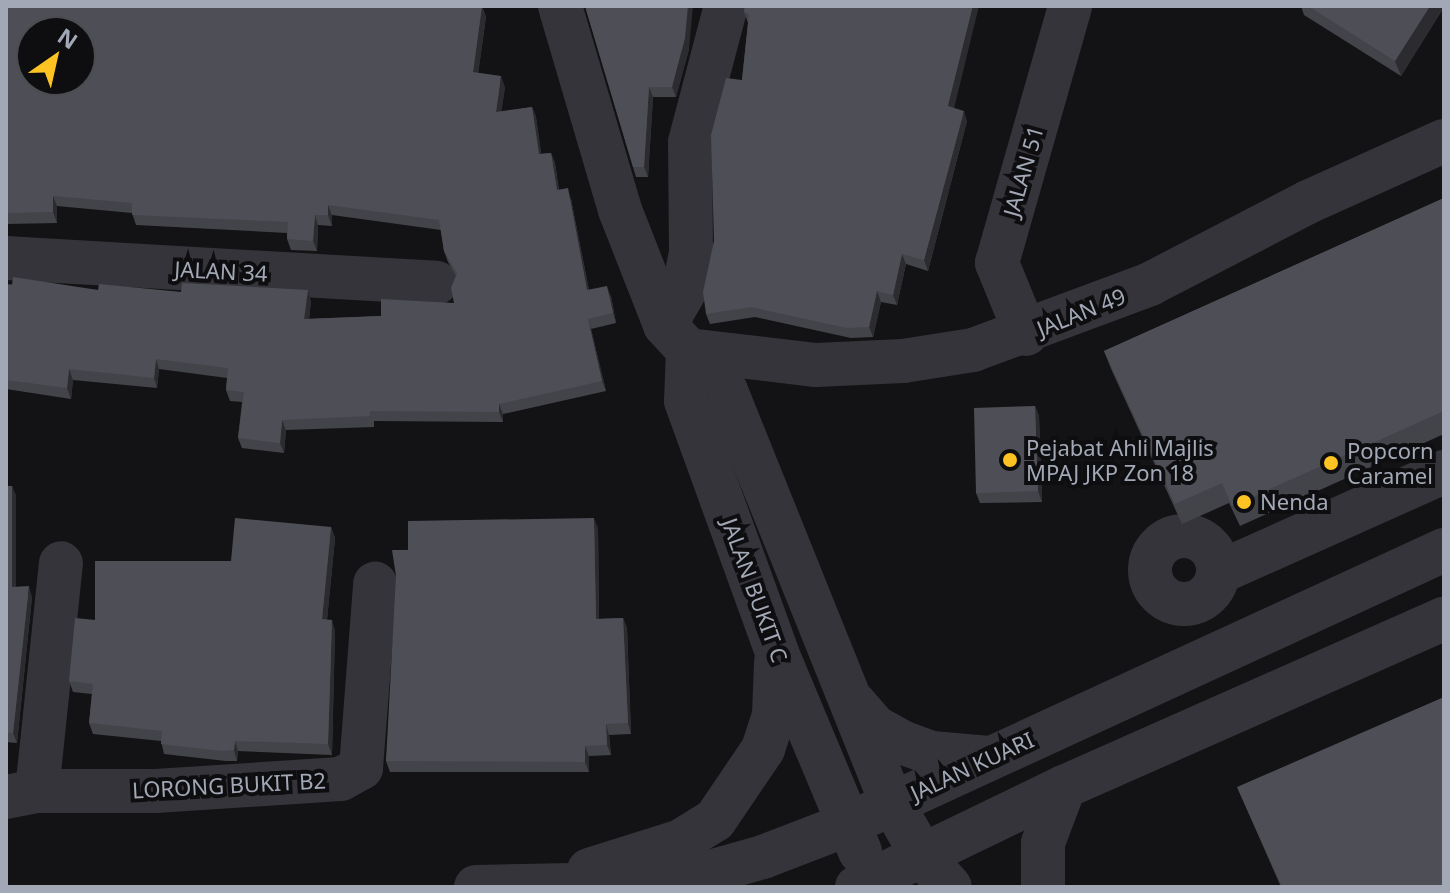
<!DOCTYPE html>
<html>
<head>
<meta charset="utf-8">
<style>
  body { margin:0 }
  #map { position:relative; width:1450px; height:893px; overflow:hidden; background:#131315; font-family:"Noto Sans",sans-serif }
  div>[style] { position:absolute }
  .minor>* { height:44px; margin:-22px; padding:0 22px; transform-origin:22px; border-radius:22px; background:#34343a }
  .minor>.ring { margin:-22px; padding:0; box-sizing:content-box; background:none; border:44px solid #34343a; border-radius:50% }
  .wall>* { inset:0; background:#43444a }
  .shaded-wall>* { inset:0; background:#2c2c30 }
  .building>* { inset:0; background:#4e4f56 }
  .dots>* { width:22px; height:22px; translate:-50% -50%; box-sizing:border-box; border:4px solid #0e0e10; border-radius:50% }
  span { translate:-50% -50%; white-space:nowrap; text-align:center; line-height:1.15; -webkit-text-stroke:8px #0e0e10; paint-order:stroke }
  .street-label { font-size:22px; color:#a3a8b6 }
  .poi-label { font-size:22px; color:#a3a8b6 }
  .left { translate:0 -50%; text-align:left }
  .frame { position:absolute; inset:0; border:8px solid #a3a8b6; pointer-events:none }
  .north { position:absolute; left:16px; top:16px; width:80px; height:80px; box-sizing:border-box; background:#0e0e10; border:2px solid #4a4c52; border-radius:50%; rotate:34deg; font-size:22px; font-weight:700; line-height:32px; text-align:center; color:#a3a8b6 }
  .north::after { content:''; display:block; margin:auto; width:28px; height:36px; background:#fcc323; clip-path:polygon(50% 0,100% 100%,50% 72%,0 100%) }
</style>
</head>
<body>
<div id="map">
  <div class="minor">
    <div style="left:560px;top:6px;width:213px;rotate:73.6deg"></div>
    <div style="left:620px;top:210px;width:123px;rotate:68.6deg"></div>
    <div style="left:665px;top:325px;width:90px;rotate:47.3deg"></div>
    <div style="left:726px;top:391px;width:444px;rotate:68.1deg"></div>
    <div style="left:892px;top:803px;width:62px;rotate:60.1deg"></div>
    <div style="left:923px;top:857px;width:40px;rotate:48deg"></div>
    <div style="left:6px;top:258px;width:431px;rotate:3.3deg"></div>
    <div style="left:665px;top:325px;width:36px;rotate:-60deg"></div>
    <div style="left:683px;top:294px;width:43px;rotate:-79.2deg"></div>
    <div style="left:691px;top:252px;width:110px;rotate:-90.5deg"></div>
    <div style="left:690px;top:142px;width:141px;rotate:-75.2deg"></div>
    <div style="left:1026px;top:334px;width:77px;rotate:-112.2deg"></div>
    <div style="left:997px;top:263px;width:267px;rotate:-74.1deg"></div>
    <div style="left:688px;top:350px;width:129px;rotate:6.7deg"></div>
    <div style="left:816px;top:365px;width:87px;rotate:-2.6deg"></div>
    <div style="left:903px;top:361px;width:71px;rotate:-8.9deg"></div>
    <div style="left:973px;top:350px;width:189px;rotate:-20.4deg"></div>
    <div style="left:1150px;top:284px;width:178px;rotate:-27.4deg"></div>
    <div style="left:1308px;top:202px;width:149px;rotate:-24.2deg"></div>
    <div style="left:688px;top:350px;width:51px;rotate:92.2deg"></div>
    <div style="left:686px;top:401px;width:268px;rotate:70.1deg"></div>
    <div style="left:777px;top:653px;width:215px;rotate:67.3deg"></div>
    <div class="ring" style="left:1150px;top:536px;width:24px;height:24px"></div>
    <div style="left:1220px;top:572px;width:245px;rotate:-24.1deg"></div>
    <div style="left:855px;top:704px;width:30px;rotate:49deg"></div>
    <div style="left:875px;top:727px;width:33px;rotate:29deg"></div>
    <div style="left:904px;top:743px;width:30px;rotate:20deg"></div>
    <div style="left:932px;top:753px;width:57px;rotate:5deg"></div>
    <div style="left:37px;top:791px;width:229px;rotate:-84deg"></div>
    <div style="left:6px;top:797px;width:32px;rotate:-11deg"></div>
    <div style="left:37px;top:791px;width:119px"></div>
    <div style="left:156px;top:791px;width:185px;rotate:-3.7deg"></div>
    <div style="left:341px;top:779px;width:23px;rotate:-29deg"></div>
    <div style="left:361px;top:768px;width:185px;rotate:-85.6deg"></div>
    <div style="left:589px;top:870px;width:96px;rotate:-17.5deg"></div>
    <div style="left:681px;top:841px;width:40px;rotate:-32deg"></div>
    <div style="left:715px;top:820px;width:86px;rotate:-55.9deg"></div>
    <div style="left:763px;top:749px;width:36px;rotate:-72deg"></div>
    <div style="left:774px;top:715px;width:53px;rotate:-87.8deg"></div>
    <div style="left:476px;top:887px;width:195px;rotate:-1.2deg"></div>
    <div style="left:671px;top:883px;width:96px;rotate:-15.8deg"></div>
    <div style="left:763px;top:857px;width:89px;rotate:-21.1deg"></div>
    <div style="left:846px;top:825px;width:658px;rotate:-24.7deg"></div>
    <div style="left:857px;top:887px;width:230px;rotate:-25.8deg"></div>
    <div style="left:1064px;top:787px;width:415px;rotate:-23.9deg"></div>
    <div style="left:1043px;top:887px;width:44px;rotate:-90deg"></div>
    <div style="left:1043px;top:843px;width:60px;rotate:-69.4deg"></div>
  </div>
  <div class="wall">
    <div style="clip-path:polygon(6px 6px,482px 6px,486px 17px,478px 73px,505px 87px,501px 112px,532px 107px,536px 117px,541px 154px,551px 153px,555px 163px,559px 190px,571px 199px,589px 290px,611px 296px,616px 323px,591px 329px,606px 391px,503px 414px,503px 422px,374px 421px,374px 427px,286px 430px,284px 453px,242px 448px,238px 438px,242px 402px,230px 401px,226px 390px,227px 378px,159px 369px,157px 388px,73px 380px,71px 399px,6px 389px,6px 284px,98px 290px,181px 292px,311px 301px,309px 319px,381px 316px,454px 303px,456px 276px,448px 262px,444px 251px,441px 230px,332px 215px,332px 226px,318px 225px,317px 251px,291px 250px,287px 239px,287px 233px,136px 225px,132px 213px,57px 206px,57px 223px,6px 224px)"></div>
    <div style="clip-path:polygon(585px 6px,689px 49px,676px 97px,653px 97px,648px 177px,636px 177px,633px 167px)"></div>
    <div style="clip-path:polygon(745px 6px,954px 108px,967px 121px,928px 271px,906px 264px,897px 305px,881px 302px,873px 337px,851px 338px,755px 317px,710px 324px,706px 314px,714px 241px,742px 80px,748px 23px,744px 12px)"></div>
    <div style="clip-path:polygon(1301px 6px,1444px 6px,1444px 7px,1401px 76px,1304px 15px)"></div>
    <div style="clip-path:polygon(1444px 198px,1444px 434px,1240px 526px,1229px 503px,1182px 524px,1112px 371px,1104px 351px)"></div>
    <div style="clip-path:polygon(1035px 406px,1039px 416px,1042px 502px,980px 503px,976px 493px)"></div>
    <div style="clip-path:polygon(6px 486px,12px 486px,16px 496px,16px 587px,32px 597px,17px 743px,6px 742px)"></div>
    <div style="clip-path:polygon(331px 527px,335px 538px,327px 620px,335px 630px,332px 755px,238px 751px,237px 761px,226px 761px,164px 754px,161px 741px,93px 734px,89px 723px,92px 694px,73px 692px,69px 681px,95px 620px,231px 561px)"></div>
    <div style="clip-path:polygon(598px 528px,599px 619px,623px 618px,627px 628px,631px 734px,609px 735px,611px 755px,589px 756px,589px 772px,390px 772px,386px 761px,408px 550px)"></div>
    <div style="clip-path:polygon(1237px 787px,1444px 887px,1281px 887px)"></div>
  </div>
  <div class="shaded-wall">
    <div style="clip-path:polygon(482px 6px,486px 17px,477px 83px,473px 72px)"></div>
    <div style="clip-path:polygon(688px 6px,693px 6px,689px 49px,676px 97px,672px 87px)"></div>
    <div style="clip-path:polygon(973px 6px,979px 6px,952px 117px,948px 106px)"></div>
    <div style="clip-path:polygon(1430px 6px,1444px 7px,1401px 76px,1395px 61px)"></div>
    <div style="clip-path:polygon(501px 76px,505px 87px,500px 123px,496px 112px)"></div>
    <div style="clip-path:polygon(649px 87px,653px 97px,648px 177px,644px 167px)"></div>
    <div style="clip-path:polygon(532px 107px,536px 117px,543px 165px,539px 154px)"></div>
    <div style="clip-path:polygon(964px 111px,967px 121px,928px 271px,924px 260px)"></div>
    <div style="clip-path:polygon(551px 153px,555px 163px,560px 201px,557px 190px)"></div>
    <div style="clip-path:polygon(568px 188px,571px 199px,591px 301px,587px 290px)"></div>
    <div style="clip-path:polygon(53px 196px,57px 206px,57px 223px,53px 212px)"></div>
    <div style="clip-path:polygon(328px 205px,332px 215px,332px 226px,328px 215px)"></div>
    <div style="clip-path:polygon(315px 215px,318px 225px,317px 251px,313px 241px)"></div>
    <div style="clip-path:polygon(902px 254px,906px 264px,897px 305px,893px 295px)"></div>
    <div style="clip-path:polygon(607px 286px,611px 296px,616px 323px,613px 313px)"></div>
    <div style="clip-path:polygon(308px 290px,311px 301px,308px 329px,304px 319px)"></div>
    <div style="clip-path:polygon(877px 291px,881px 302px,873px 337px,869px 327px)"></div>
    <div style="clip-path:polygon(588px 319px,591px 329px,606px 391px,602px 381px)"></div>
    <div style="clip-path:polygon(156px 359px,159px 369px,157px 388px,154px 378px)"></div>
    <div style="clip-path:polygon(69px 369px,73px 380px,71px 399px,67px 388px)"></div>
    <div style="clip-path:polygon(499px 404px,503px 414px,503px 422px,499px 412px)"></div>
    <div style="clip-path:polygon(1035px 406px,1039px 416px,1042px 502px,1038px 491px)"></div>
    <div style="clip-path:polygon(282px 420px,286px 430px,284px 453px,280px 443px)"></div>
    <div style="clip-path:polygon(12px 486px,16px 496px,16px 597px,12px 587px)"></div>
    <div style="clip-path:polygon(594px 518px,598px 528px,599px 629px,596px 619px)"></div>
    <div style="clip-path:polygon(331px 527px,335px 538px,326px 630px,322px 619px)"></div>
    <div style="clip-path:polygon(29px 586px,32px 597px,17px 743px,13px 733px)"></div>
    <div style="clip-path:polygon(623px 618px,627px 628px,631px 734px,628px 723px)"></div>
    <div style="clip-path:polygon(332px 620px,335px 630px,332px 755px,328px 744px)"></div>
    <div style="clip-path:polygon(606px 724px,609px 735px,611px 755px,607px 745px)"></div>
    <div style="clip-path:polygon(235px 741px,238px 751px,237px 761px,234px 750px)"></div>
    <div style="clip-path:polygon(585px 746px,589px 756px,589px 772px,585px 762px)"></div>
  </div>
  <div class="building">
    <div style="clip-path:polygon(evenodd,6px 6px,482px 6px,473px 72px,501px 76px,496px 112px,532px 107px,539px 154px,551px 153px,557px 190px,568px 188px,587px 290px,607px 286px,613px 313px,588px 319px,602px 381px,499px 404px,499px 412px,370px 411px,370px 416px,282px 420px,280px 443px,238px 438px,244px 392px,226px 390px,228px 368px,156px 359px,154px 378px,69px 369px,67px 388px,6px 380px,6px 285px,12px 285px,13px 277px,98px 290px,99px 284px,181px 292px,182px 283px,308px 290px,304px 319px,381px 316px,381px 299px,454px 303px,451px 288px,457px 273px,444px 251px,439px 220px,328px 205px,328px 215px,315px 215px,313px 241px,287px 239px,288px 222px,132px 215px,132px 203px,53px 196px,53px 212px,6px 213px,6px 6px,32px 32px,80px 32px,80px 80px,32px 80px,32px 32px)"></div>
    <div style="clip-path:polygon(585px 6px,688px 6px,685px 38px,672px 87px,649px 87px,644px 167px,633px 167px)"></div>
    <div style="clip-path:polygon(745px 6px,973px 6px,948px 106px,964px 111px,924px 260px,902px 254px,893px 295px,877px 291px,869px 327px,847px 328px,751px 307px,706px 314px,703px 292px,714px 241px,711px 135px,726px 78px,742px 80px,749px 14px,744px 12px)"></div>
    <div style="clip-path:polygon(1308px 6px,1430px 6px,1395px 61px)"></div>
    <div style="clip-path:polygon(1444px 198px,1444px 411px,1232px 506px,1222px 483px,1175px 504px,1104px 351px)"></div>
    <div style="clip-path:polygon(1035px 406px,1038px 491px,976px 493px,974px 408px)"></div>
    <div style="clip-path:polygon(6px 486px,12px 486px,12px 587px,29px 586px,13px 733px,6px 732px)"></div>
    <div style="clip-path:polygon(235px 518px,331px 527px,322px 619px,332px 620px,328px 744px,235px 741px,234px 750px,222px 751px,161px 744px,162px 731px,89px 723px,93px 684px,69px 681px,75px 618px,95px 620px,95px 561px,231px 561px)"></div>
    <div style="clip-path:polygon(594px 518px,596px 619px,623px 618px,628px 723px,606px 724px,607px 745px,585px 746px,585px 762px,386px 761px,396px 576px,392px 550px,408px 550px,408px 521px)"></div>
    <div style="clip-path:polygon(1444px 697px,1444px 887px,1282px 887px,1237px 787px)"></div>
  </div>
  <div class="dots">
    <div style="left:1010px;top:460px;background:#fcc323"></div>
    <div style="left:1331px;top:463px;background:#fcc323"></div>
    <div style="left:1244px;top:502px;background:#fcc323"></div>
  </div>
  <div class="street-label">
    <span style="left:1023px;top:171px;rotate:-74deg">JALAN 51</span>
    <span style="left:221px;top:271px;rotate:3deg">JALAN 34</span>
    <span style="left:1081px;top:312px;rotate:-22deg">JALAN 49</span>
    <span style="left:755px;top:590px;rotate:70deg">JALAN BUKIT C</span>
    <span style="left:972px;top:766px;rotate:-25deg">JALAN KUARI</span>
    <span style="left:229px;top:785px;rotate:-3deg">LORONG BUKIT B2</span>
  </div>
  <div class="poi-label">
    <span class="left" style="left:1026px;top:460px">Pejabat Ahli Majlis<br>MPAJ JKP Zon 18</span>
    <span class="left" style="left:1347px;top:463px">Popcorn<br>Caramel</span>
    <span class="left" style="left:1260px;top:502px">Nenda</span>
  </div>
  <div class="frame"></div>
  <div class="north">N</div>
</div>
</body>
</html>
